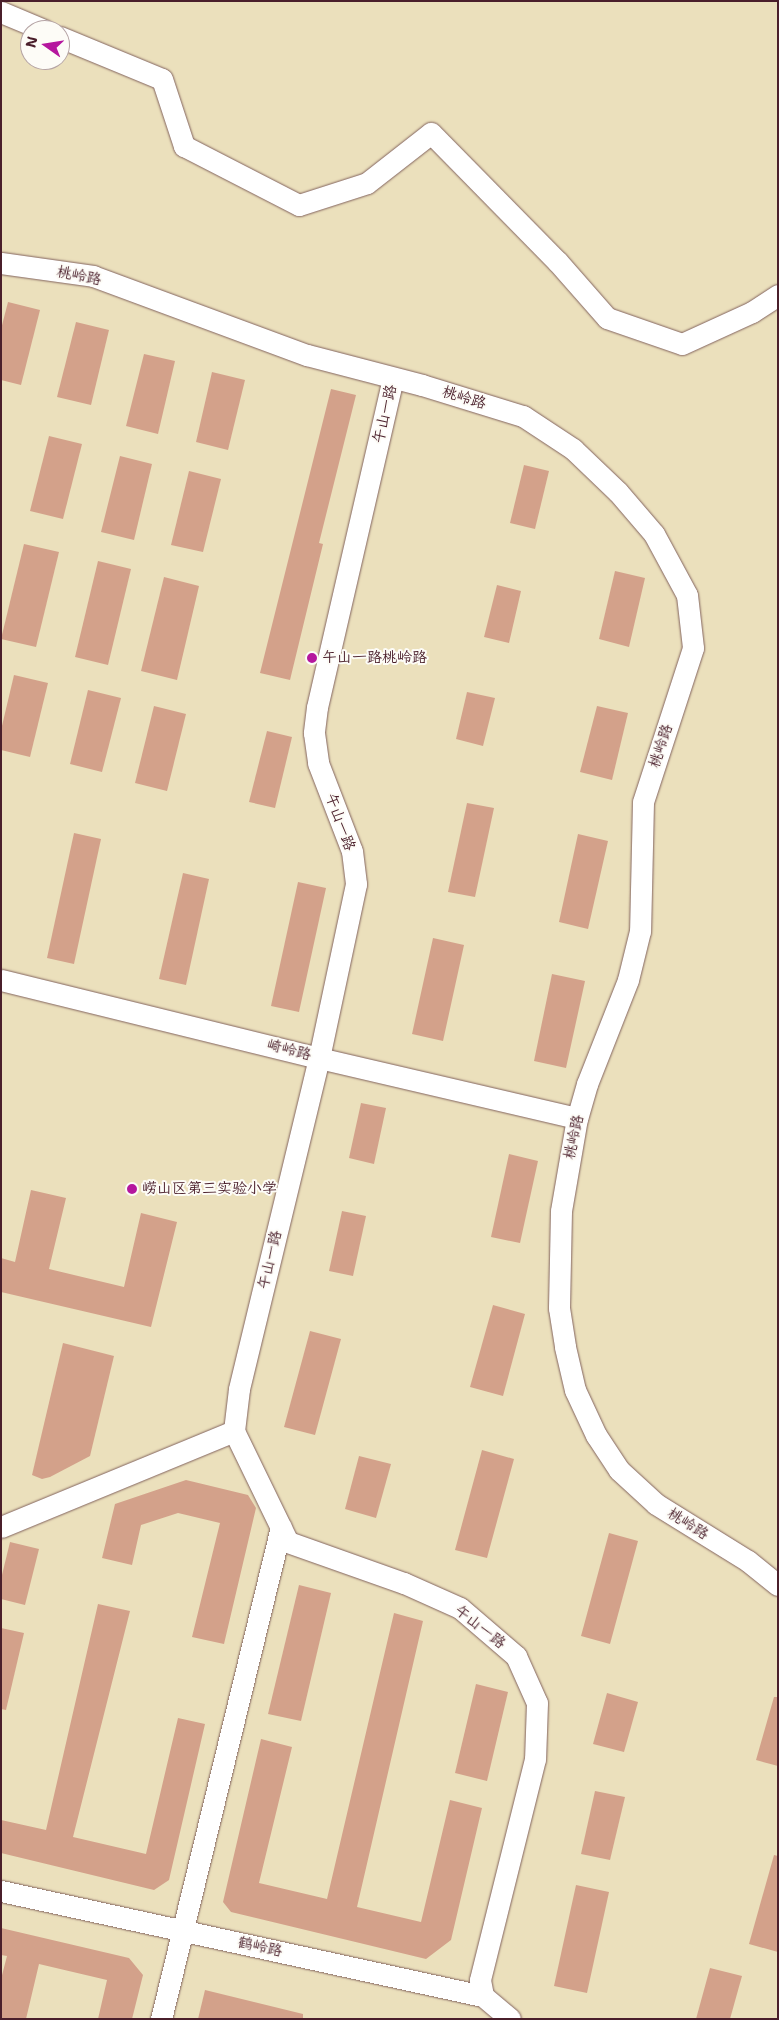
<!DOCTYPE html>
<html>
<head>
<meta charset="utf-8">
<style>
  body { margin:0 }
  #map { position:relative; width:779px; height:2020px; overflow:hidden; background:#ebe0bc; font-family:"Shantell Sans","LXGW WenKai TC",sans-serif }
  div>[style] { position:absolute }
  .building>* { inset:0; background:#d3a18a }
  .roads { filter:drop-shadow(0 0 1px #82635e) drop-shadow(0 0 1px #82635e) }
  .minor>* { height:21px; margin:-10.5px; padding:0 10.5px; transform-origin:10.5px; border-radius:10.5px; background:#fff }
  .dots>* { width:14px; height:14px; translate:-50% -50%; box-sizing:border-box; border:2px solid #fdfcf7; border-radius:50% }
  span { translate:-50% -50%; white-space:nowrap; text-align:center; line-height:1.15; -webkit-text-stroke:4px #fdfcf7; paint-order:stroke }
  .street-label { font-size:15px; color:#4a1f2b }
  .poi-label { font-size:15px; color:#4a1f2b }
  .left { translate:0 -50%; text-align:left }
  .frame { position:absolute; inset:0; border:2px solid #4a1f2b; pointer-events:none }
  .north { position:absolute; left:20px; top:20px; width:50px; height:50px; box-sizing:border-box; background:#fdfcf7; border:1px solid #b5a4a5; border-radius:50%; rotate:283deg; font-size:14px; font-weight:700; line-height:20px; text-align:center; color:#4a1f2b }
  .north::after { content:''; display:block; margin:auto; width:18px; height:22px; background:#b5179e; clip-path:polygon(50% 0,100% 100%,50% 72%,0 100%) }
</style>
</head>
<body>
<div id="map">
  <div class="building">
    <div style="clip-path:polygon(8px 302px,40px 310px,21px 385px,1px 380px,1px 329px)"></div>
    <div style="clip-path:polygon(76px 322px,109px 330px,91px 405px,57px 397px)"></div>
    <div style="clip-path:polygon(144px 354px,175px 361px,158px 434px,126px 426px)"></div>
    <div style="clip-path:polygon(212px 372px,245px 380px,228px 450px,196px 442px)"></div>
    <div style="clip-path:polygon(331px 389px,356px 395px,319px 543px,323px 544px,290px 680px,260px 673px)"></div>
    <div style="clip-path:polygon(49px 436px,82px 444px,63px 519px,30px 511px)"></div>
    <div style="clip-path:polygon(120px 456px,152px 464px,134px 540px,101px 532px)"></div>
    <div style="clip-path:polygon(524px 465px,549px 471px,535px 529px,510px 523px)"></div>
    <div style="clip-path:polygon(189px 471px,221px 479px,203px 552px,171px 545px)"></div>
    <div style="clip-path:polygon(24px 544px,59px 552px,36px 647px,1px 639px)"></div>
    <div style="clip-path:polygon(98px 561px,131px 569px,108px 665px,75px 657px)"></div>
    <div style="clip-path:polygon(615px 571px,645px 578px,629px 647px,599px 639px)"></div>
    <div style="clip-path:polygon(164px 577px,199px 586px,177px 680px,141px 671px)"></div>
    <div style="clip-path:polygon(497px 585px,521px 591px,509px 643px,484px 637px)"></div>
    <div style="clip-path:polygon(14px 675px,48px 683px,30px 757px,1px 750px,1px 730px)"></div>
    <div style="clip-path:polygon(88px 690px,121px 698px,102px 772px,70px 764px)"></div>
    <div style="clip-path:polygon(467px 692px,495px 698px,483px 746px,456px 739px)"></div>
    <div style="clip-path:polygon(154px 706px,186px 714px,167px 791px,135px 783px)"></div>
    <div style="clip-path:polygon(597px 706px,628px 713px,612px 780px,580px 772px)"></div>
    <div style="clip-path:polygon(267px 731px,292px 737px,275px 808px,249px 802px)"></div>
    <div style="clip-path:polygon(467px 803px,494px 808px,475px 897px,448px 892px)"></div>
    <div style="clip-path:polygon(74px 833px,101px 839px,74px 964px,47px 958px)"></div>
    <div style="clip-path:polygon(578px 834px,608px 841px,588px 929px,559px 922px)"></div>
    <div style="clip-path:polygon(183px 873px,209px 879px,186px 985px,159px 979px)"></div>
    <div style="clip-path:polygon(298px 882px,326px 888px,299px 1012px,271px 1006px)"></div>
    <div style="clip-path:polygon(433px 938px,464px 945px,443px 1041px,412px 1034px)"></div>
    <div style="clip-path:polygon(552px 974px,585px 981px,566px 1068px,534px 1061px)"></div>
    <div style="clip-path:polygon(361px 1103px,386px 1108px,374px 1164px,349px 1158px)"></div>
    <div style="clip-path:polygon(509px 1154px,538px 1161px,520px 1243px,491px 1237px)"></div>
    <div style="clip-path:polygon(31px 1190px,66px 1198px,49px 1269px,124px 1287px,141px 1213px,177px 1222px,151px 1327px,1px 1292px,1px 1258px,15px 1262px)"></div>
    <div style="clip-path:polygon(342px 1211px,366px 1216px,353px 1276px,329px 1271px)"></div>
    <div style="clip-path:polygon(493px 1305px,525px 1314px,503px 1396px,470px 1387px)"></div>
    <div style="clip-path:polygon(310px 1331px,341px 1339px,315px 1435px,284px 1427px)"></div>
    <div style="clip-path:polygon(63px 1343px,114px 1356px,90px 1456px,50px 1477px,42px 1479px,32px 1475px)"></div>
    <div style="clip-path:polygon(482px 1450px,514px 1459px,487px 1558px,455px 1550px)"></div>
    <div style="clip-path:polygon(359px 1456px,391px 1464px,376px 1518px,345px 1509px)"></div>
    <div style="clip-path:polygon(186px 1480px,248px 1495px,256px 1508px,224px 1644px,192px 1637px,220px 1523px,178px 1513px,141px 1525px,132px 1565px,102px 1558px,115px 1504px)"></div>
    <div style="clip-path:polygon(609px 1533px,638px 1541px,610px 1644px,581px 1636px)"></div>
    <div style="clip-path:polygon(10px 1542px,39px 1549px,25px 1605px,1px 1599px,1px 1579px)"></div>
    <div style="clip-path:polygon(299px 1585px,331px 1593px,301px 1721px,268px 1714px)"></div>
    <div style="clip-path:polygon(98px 1604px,130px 1611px,73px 1837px,146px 1854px,178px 1718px,205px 1724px,169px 1880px,154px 1890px,1px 1853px,1px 1820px,46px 1830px)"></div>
    <div style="clip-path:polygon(394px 1613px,423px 1621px,357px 1907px,421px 1922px,450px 1800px,482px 1808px,451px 1940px,426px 1959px,231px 1912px,223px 1902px,261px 1739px,292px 1747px,259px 1883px,327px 1899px)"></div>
    <div style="clip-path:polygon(1px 1628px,24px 1633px,6px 1710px,1px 1709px)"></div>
    <div style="clip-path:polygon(476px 1684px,508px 1692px,487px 1781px,455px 1773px)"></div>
    <div style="clip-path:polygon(607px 1693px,638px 1702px,624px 1752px,593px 1744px)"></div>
    <div style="clip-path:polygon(774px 1697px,778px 1697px,778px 1766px,756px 1760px)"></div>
    <div style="clip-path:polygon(595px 1791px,625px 1797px,610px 1860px,581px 1854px)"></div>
    <div style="clip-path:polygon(774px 1855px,778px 1856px,778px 1952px,749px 1944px)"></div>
    <div style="clip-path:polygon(576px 1885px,609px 1892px,587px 1993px,554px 1986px)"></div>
    <div style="clip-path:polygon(1px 1928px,129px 1958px,143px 1975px,132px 2019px,98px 2019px,107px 1980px,39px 1964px,26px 2019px,1px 2019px,1px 1979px,7px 1956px,1px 1955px)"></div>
    <div style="clip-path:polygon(710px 1968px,742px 1976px,730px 2019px,696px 2019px)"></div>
    <div style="clip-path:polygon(205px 1990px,303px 2014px,303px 2019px,198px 2019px)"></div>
  </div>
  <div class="roads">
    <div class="minor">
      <div style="left:1px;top:12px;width:47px;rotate:22.7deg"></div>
      <div style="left:60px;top:37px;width:110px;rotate:22.4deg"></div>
      <div style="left:162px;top:79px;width:71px;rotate:71.8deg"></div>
      <div style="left:184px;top:146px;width:129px;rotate:27.2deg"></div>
      <div style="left:299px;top:205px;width:71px;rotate:-17.9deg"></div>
      <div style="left:367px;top:183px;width:81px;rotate:-38deg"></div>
      <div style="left:431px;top:133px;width:180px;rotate:45.5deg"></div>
      <div style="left:557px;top:261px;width:76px;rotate:48.7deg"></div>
      <div style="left:607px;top:318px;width:79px;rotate:19.1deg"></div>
      <div style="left:682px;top:344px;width:77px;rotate:-24.6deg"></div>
      <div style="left:752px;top:312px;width:31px;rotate:-33deg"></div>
      <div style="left:1px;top:263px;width:93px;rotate:8deg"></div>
      <div style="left:93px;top:276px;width:228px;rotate:20.3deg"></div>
      <div style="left:307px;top:355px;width:119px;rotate:14.6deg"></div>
      <div style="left:422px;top:385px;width:106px;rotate:17.1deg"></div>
      <div style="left:523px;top:416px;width:60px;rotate:33.4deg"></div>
      <div style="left:573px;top:449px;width:62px;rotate:43.7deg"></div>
      <div style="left:618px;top:492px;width:55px;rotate:49.4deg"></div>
      <div style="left:654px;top:534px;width:69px;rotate:61.6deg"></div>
      <div style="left:687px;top:595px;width:53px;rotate:83.5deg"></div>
      <div style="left:693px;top:648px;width:162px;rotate:108deg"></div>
      <div style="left:643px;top:802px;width:129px;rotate:91.3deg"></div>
      <div style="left:640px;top:931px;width:50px;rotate:103.8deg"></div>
      <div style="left:628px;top:980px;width:112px;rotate:111.5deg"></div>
      <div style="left:587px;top:1084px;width:35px;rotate:106deg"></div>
      <div style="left:577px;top:1118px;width:94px;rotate:99.8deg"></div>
      <div style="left:561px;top:1211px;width:97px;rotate:91.2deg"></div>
      <div style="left:559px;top:1308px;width:39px;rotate:81deg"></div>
      <div style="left:565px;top:1347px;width:44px;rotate:76.9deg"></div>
      <div style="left:575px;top:1390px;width:50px;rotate:65deg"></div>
      <div style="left:596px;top:1435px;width:42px;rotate:56.7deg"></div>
      <div style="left:619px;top:1470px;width:50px;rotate:42.6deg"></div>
      <div style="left:656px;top:1504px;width:108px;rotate:31.8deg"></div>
      <div style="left:748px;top:1561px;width:38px;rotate:39deg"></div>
      <div style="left:393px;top:378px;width:338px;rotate:103deg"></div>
      <div style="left:317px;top:707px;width:26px;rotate:97deg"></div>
      <div style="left:314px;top:733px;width:30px;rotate:82deg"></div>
      <div style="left:318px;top:763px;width:94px;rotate:68.9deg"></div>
      <div style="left:352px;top:851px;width:33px;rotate:83deg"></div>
      <div style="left:356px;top:884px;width:178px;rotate:102deg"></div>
      <div style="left:319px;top:1058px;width:341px;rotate:103.6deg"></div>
      <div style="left:239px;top:1389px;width:42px;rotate:96.8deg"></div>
      <div style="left:234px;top:1431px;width:123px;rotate:64.1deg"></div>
      <div style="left:288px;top:1542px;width:123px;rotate:19.5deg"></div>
      <div style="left:404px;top:1583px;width:61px;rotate:24.1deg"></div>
      <div style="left:460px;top:1608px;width:74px;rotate:40.6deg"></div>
      <div style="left:516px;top:1656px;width:51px;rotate:65.9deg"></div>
      <div style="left:537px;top:1703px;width:56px;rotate:92deg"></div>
      <div style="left:535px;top:1759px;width:228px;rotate:104deg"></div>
      <div style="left:480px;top:1980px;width:16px;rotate:79deg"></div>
      <div style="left:1px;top:980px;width:327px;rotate:13.8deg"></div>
      <div style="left:319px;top:1058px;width:265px;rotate:13.1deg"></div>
      <div style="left:1px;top:1527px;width:252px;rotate:-22.4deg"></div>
      <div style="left:1px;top:1891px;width:493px;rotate:12.3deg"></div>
      <div style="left:483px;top:1996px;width:35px;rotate:40deg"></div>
      <div style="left:161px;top:2019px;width:506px;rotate:-76.29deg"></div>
    </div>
  </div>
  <div class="dots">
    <div style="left:312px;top:658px;background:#b5179e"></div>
    <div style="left:132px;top:1189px;background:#b5179e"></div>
  </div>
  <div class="street-label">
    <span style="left:79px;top:276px;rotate:11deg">桃岭路</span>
    <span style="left:464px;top:398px;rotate:17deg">桃岭路</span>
    <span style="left:385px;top:414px;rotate:-77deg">午山一路</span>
    <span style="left:661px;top:746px;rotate:-72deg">桃岭路</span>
    <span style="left:340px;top:822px;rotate:70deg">午山一路</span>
    <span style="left:289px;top:1050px;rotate:14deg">崎岭路</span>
    <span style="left:574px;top:1137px;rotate:-78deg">桃岭路</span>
    <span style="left:270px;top:1260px;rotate:-77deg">午山一路</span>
    <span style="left:688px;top:1524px;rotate:32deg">桃岭路</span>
    <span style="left:480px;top:1627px;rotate:38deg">午山一路</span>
    <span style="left:260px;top:1947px;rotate:12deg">鹤岭路</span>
  </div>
  <div class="poi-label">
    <span class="left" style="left:322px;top:658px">午山一路桃岭路</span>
    <span class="left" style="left:142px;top:1189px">崂山区第三实验小学</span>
  </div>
  <div class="frame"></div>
  <div class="north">N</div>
</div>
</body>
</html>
